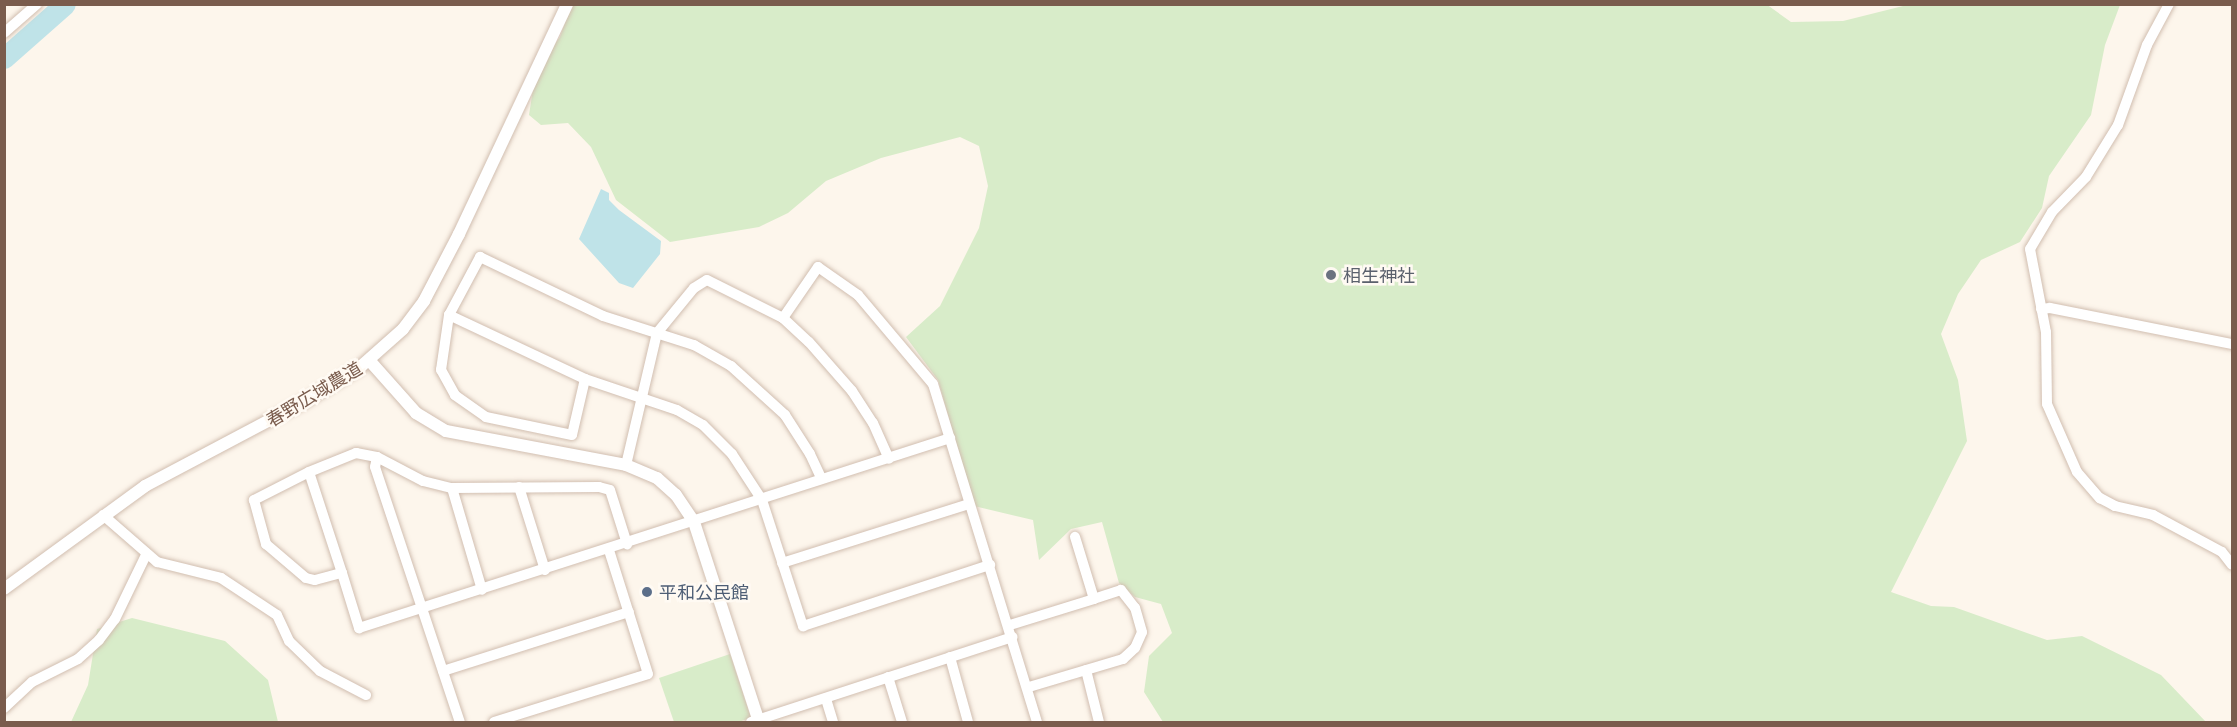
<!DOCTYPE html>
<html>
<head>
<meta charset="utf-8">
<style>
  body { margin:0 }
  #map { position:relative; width:2237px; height:727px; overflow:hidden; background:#fdf6ec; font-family:Manrope,"Noto Sans JP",sans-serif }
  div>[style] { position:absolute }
  .green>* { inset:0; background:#d8ecc9 }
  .water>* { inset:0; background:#bfe3e8 }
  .river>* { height:21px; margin:-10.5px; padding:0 10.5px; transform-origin:10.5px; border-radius:10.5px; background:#bfe3e8 }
  .roads { filter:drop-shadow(0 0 2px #d1beb0) drop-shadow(0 0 2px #d1beb0) }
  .minor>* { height:10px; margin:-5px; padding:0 5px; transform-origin:5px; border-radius:5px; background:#fff }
  .tertiary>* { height:12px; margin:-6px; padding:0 6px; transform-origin:6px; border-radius:6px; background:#fff }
  .dots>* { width:16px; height:16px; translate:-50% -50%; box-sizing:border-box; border:3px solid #fffaf3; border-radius:50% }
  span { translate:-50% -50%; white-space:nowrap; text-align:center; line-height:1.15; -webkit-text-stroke:5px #fffaf3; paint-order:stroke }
  .worship-label { font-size:18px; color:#5b616d }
  .left { translate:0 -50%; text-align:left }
  .street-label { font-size:18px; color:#7a5c4d }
  .service-label { font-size:18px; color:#4e5e75 }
  .frame { position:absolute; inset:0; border:6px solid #7a5c4d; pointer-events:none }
</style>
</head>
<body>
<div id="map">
  <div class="green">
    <div style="clip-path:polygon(1766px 4px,1791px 22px,1843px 21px,1907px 5px,2120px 5px,2105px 45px,2091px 115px,2049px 176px,2042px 208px,2020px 242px,1981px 260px,1958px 294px,1941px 334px,1958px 380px,1967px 441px,1891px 592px,1931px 606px,1954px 607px,2047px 640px,2082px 636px,2161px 675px,2206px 722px,1163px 722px,1144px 692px,1149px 656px,1172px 633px,1161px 604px,1135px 597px,1119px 583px,1102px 522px,1071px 529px,1039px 560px,1033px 520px,974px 506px,938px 380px,906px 337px,940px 306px,979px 228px,988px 186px,979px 146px,960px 137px,881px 158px,826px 181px,788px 213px,759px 227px,670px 242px,616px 200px,591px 147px,568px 123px,541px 125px,529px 115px,534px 83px,542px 61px,560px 37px,571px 5px)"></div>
    <div style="clip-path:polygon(132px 618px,225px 641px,268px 680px,278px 722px,71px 722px,88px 685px,97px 629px)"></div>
    <div style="clip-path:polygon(730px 654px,751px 718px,738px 722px,674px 722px,659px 678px)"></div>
  </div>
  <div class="water">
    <div style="clip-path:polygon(601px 189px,609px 193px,609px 200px,619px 210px,661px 241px,660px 254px,633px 288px,619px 283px,579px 239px)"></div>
  </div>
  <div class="river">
    <div style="left:4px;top:58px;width:81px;rotate:-41.5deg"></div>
  </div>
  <div class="roads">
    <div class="minor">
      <div style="left:2169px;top:4px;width:47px;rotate:118.2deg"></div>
      <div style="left:2147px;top:45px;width:85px;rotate:109.9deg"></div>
      <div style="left:2118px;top:125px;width:61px;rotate:121.6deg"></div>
      <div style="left:2086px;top:177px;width:49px;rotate:134.2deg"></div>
      <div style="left:2052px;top:212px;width:43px;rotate:120.7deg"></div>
      <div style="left:2030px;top:249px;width:85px;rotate:79.1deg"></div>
      <div style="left:2046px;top:332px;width:72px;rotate:89.2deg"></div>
      <div style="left:2047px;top:404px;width:74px;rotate:66.2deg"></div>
      <div style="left:2077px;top:472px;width:35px;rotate:49deg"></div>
      <div style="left:2100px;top:498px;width:17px;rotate:28deg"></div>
      <div style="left:2115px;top:506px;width:39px;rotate:13deg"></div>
      <div style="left:2153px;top:515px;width:78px;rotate:28.2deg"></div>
      <div style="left:2222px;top:552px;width:16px;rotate:52deg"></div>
      <div style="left:4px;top:33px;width:44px;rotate:-41.3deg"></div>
      <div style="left:2041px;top:309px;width:9px;rotate:-6deg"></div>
      <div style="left:2050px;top:308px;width:186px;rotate:11.2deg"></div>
      <div style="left:449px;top:315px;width:150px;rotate:25.2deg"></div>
      <div style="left:585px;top:379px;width:57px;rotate:103.1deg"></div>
      <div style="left:572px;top:435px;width:88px;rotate:-168.2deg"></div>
      <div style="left:486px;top:417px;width:38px;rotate:-145deg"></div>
      <div style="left:455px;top:395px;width:29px;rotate:-119deg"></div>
      <div style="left:441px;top:370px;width:56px;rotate:-81.7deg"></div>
      <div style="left:449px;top:315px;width:66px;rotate:-61.9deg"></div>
      <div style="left:480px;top:257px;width:136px;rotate:25.6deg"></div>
      <div style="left:603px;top:316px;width:96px;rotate:17.7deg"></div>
      <div style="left:694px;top:345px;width:43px;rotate:29.6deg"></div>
      <div style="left:731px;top:366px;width:73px;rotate:42.2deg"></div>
      <div style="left:785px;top:415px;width:46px;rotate:57.3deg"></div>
      <div style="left:810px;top:454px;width:26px;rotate:65deg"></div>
      <div style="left:783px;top:318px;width:62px;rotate:-55.5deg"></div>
      <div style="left:818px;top:267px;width:49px;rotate:35deg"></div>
      <div style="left:858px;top:295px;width:116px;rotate:49.9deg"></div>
      <div style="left:933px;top:384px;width:354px;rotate:72.9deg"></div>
      <div style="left:585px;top:379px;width:97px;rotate:18.6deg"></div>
      <div style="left:677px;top:410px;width:30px;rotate:30deg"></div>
      <div style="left:703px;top:425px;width:41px;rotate:45deg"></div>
      <div style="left:732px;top:454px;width:55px;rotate:56.9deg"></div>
      <div style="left:762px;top:500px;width:133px;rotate:72deg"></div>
      <div style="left:803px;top:626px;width:197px;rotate:-18.1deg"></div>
      <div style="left:377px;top:457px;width:10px;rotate:101deg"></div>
      <div style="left:375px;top:467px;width:269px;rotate:71.6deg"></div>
      <div style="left:626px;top:465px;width:136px;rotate:-76.8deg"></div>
      <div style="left:657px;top:333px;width:58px;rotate:-50.6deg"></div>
      <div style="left:694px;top:288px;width:15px;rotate:-32deg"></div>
      <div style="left:707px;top:280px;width:85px;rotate:26.6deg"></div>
      <div style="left:783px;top:318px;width:35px;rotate:43deg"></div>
      <div style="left:809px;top:342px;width:65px;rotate:48.7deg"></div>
      <div style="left:852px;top:391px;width:38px;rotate:57deg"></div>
      <div style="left:873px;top:423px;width:39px;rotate:66deg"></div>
      <div style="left:309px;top:472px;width:62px;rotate:153deg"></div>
      <div style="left:254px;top:500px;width:46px;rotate:74.7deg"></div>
      <div style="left:266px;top:544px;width:52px;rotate:40.4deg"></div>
      <div style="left:306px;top:578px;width:9px;rotate:13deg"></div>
      <div style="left:315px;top:580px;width:28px;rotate:-15deg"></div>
      <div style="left:342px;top:573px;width:58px;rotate:72.8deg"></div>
      <div style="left:359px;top:628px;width:621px;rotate:-17.82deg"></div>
      <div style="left:519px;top:487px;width:87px;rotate:72.6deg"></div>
      <div style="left:452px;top:488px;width:106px;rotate:73.6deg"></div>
      <div style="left:103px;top:515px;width:72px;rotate:41deg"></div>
      <div style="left:157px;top:562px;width:66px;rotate:14deg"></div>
      <div style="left:221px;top:578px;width:67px;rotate:33.5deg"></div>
      <div style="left:277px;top:615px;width:29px;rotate:65deg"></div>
      <div style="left:289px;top:641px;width:43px;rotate:44.1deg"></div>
      <div style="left:320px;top:671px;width:52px;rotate:27.6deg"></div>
      <div style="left:782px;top:563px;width:196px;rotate:-17.5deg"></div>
      <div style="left:342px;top:573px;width:106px;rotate:-108.1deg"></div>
      <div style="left:309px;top:472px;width:51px;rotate:-22deg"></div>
      <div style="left:356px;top:453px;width:21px;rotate:11deg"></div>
      <div style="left:377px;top:457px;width:52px;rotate:27.6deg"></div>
      <div style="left:423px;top:481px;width:30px;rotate:14deg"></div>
      <div style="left:452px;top:488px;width:147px;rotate:-0.4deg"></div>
      <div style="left:599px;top:487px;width:11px;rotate:15deg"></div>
      <div style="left:610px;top:490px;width:57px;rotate:72.5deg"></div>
      <div style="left:1010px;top:625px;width:88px;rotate:-17.2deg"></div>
      <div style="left:1094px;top:599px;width:65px;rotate:-107deg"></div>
      <div style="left:950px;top:657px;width:67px;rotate:74.5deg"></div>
      <div style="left:1086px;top:670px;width:54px;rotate:76deg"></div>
      <div style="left:443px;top:671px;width:195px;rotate:-17.6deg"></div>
      <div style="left:888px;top:677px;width:47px;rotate:72.7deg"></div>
      <div style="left:1029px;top:687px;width:98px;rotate:-16.6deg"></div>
      <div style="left:1123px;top:659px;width:16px;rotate:-43deg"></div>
      <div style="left:1135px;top:648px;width:17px;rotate:-66deg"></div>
      <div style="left:1142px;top:632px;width:25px;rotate:-106deg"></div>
      <div style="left:1135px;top:608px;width:23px;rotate:-128deg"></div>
      <div style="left:1121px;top:590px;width:28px;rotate:162deg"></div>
      <div style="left:826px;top:699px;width:24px;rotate:73deg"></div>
      <div style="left:4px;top:708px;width:38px;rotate:-43deg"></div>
      <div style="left:32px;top:682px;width:51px;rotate:-26.6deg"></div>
      <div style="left:78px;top:659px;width:28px;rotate:-42deg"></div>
      <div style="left:99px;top:640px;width:26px;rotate:-53deg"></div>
      <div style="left:115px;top:619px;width:71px;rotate:-64.2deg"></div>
      <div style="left:494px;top:722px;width:161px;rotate:-17.3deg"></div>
      <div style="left:648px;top:674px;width:130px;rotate:-107.5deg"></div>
      <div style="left:751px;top:722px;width:275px;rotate:-18deg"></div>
    </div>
    <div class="tertiary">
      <div style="left:369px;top:360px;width:71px;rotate:48.4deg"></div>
      <div style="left:416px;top:413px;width:35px;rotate:31deg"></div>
      <div style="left:446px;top:431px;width:183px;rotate:10.7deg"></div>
      <div style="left:626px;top:465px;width:34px;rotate:23deg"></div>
      <div style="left:657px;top:478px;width:25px;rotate:42deg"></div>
      <div style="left:676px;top:495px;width:32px;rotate:56deg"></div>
      <div style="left:694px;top:522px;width:210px;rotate:72deg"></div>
      <div style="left:4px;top:589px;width:175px;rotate:-36.1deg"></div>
      <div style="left:145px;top:486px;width:178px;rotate:-27.9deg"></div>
      <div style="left:302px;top:403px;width:66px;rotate:-31.3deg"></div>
      <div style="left:358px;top:369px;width:60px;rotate:-41.6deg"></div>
      <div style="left:403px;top:329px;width:35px;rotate:-53deg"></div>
      <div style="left:424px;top:301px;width:76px;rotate:-62.4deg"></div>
      <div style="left:459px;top:234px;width:254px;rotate:-64.8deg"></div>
    </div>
  </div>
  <div class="dots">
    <div style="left:1331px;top:275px;background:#6b7280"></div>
    <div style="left:647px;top:592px;background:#5c6f8a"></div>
  </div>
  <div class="worship-label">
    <span class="left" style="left:1343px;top:275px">相生神社</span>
  </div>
  <div class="street-label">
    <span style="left:314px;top:394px;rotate:-31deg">春野広域農道</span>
  </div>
  <div class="service-label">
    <span class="left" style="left:659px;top:592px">平和公民館</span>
  </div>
  <div class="frame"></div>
</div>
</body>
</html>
